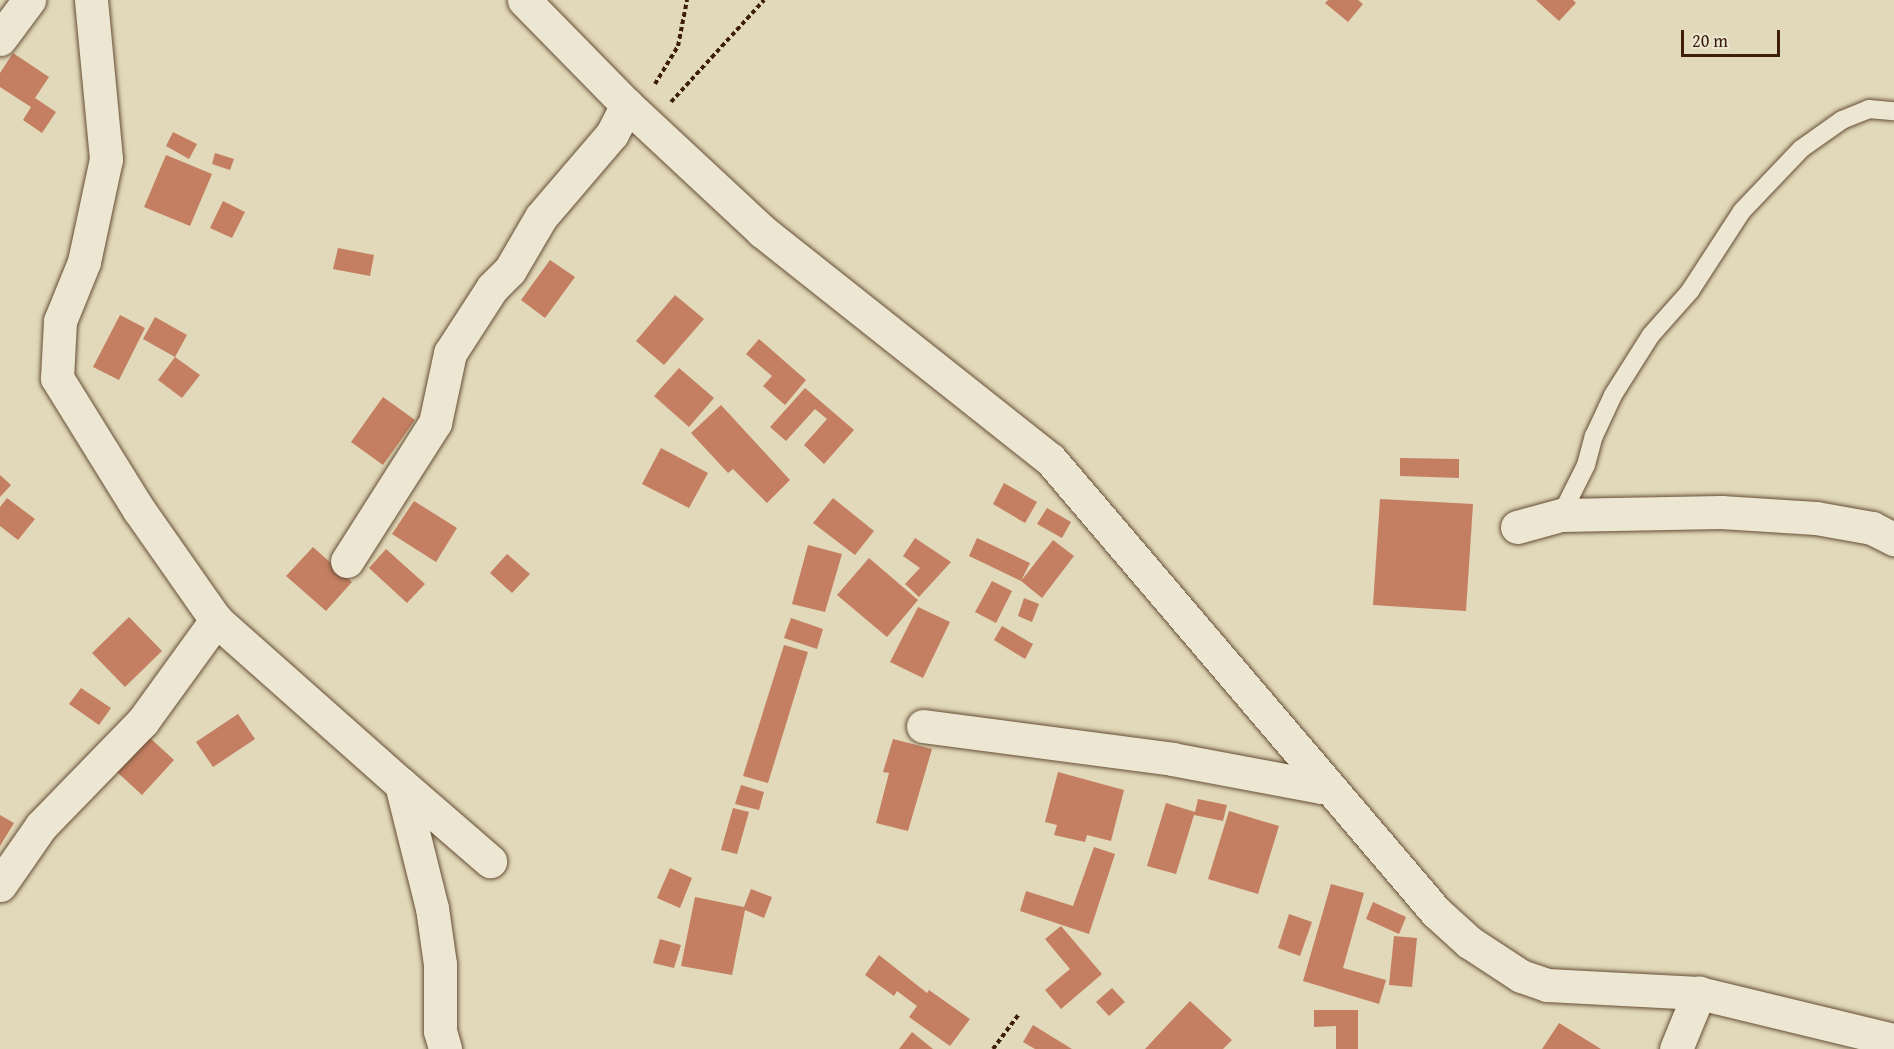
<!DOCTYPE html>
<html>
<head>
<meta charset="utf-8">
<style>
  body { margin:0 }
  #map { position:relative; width:1894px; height:1049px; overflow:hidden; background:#e1d9b9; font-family:"Gentium Book Plus",serif }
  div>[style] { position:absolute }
  .building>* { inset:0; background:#c47e61 }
  .path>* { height:4px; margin-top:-2px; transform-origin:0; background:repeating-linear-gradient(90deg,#3d1f09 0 4.5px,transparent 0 7.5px) }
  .roads { filter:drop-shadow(0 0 2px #664e35) drop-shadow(0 0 2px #664e35) }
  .service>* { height:18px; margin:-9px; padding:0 9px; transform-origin:9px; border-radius:9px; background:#ece6d2 }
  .minor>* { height:33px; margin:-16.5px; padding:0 16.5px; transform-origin:16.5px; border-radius:16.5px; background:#ece6d2 }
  span { translate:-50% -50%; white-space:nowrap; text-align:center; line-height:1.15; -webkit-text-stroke:4.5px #ece6d2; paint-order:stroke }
  .scale { position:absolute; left:1681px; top:30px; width:99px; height:27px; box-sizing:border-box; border:3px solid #3d1f09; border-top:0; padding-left:8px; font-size:18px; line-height:21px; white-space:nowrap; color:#3d1f09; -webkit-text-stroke:4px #ece6d2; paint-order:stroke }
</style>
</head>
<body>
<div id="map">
  <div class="building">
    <div style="clip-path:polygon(1328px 0,1358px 0,1363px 4px,1348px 22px,1325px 3px)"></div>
    <div style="clip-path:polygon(1536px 0,1573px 0,1576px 3px,1559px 21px)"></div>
    <div style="clip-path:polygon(13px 53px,49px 77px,35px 98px,56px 112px,42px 133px,23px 120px,31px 107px,0 87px,0 73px)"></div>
    <div style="clip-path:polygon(173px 132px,197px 144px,189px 159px,166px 146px)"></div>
    <div style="clip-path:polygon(215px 153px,234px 159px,230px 170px,212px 164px)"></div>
    <div style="clip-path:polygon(166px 155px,212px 174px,190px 226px,144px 207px)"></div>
    <div style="clip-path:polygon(223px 201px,245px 212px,232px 238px,210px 228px)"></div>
    <div style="clip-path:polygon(338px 248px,374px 255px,370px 276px,333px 269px)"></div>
    <div style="clip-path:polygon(550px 260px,575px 277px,545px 318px,521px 300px)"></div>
    <div style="clip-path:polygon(675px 295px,704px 319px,664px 365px,636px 341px)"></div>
    <div style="clip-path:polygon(120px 315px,145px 328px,119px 380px,93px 367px)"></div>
    <div style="clip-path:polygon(155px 317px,187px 335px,175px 357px,143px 339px)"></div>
    <div style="clip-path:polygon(759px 339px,806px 380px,785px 405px,763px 386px,772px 376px,746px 354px)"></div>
    <div style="clip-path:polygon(175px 357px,200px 375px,182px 398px,158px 380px)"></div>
    <div style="clip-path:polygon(679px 368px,714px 398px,689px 427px,654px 396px)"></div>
    <div style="clip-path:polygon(805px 388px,854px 430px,824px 464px,804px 445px,827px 419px,815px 409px,786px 441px,770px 427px)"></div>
    <div style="clip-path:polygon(383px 397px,415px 420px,383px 465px,351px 442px)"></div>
    <div style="clip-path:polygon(721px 405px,790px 480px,767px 503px,733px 469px,728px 473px,691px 433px)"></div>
    <div style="clip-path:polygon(661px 448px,708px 473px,689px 508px,642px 484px)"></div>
    <div style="clip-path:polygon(1400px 458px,1459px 459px,1459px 478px,1400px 476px)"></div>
    <div style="clip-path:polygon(0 475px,11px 485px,0 497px)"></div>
    <div style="clip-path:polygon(1004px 483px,1037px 502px,1025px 523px,993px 504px)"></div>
    <div style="clip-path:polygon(7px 498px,35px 519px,18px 540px,0 526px,0 507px)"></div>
    <div style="clip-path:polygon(833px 498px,874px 531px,855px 555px,813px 523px)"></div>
    <div style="clip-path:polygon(1380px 499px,1473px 504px,1466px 611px,1373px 605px)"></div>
    <div style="clip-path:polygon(414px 501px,457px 528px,436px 562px,392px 534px)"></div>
    <div style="clip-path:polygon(1047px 508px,1071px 522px,1062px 538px,1037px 524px)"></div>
    <div style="clip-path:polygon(915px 538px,951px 562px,919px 597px,905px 584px,920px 568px,903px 556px)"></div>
    <div style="clip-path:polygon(977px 538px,1030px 563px,1021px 581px,1053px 540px,1074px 556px,1042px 598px,1021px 581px,969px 556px)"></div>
    <div style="clip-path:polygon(808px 545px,842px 554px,825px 612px,792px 604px)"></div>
    <div style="clip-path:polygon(313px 547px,352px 582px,326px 611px,286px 576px)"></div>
    <div style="clip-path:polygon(386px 549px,425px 584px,407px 603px,369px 568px)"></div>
    <div style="clip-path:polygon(507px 554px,530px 574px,512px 593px,490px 573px)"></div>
    <div style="clip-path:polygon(869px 558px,918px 600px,887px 637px,837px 595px)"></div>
    <div style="clip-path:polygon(992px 581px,1012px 591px,996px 623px,975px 612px)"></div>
    <div style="clip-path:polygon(1024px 598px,1039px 604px,1032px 622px,1018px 616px)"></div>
    <div style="clip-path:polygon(918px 607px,950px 622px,923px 678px,890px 662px)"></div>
    <div style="clip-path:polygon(129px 617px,162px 651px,125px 687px,92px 653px)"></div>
    <div style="clip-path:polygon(791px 618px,823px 629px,817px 649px,784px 638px)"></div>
    <div style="clip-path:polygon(1002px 626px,1033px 644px,1025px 659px,994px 640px)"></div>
    <div style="clip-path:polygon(784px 645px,808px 652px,768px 783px,743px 776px)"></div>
    <div style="clip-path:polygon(81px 688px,111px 708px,99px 725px,69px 704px)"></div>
    <div style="clip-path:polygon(238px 714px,255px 739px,213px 767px,196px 742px)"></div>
    <div style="clip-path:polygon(149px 737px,174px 760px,142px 795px,117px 772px)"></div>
    <div style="clip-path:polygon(893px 739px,932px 749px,908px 831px,876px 823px,889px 773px,883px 772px)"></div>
    <div style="clip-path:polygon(1058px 772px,1124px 790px,1111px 841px,1087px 835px,1085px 842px,1054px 835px,1057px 825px,1045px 822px)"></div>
    <div style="clip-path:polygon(741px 785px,764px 792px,759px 810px,735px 804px)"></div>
    <div style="clip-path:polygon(1198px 799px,1227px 805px,1223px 821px,1194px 815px,1176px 874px,1147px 866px,1166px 803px,1195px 812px)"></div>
    <div style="clip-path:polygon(733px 808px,749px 812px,737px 854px,721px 850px)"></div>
    <div style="clip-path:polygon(1229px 811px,1279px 826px,1258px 894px,1208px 879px)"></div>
    <div style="clip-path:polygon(0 815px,14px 823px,0 846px)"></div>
    <div style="clip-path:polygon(1094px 847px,1115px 854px,1089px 934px,1020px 911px,1026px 891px,1073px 906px)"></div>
    <div style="clip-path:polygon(670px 868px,692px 878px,680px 908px,657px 898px)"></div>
    <div style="clip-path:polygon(1331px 884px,1364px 893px,1343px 968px,1386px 980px,1379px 1004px,1303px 981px)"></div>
    <div style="clip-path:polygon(751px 889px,772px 897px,764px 918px,745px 910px,732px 975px,681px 966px,695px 897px,744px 907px)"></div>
    <div style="clip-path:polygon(1373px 902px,1406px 917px,1399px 934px,1366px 919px)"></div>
    <div style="clip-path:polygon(1289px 914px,1312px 922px,1300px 956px,1278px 948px)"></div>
    <div style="clip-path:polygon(1061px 926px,1102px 974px,1061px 1009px,1045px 990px,1070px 969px,1045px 939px)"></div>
    <div style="clip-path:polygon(1394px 936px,1417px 938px,1412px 987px,1389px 985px)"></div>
    <div style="clip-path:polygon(660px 939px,681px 945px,674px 968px,653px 963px)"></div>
    <div style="clip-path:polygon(879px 955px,927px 993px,929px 990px,970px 1019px,950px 1046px,909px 1017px,917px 1006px,897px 991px,894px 996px,865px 975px)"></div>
    <div style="clip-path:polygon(1112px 988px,1125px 1002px,1109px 1016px,1096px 1002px)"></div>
    <div style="clip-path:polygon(1190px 1001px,1232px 1040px,1223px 1049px,1145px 1049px)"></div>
    <div style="clip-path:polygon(1314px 1010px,1358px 1010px,1358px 1049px,1336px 1049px,1336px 1026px,1314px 1027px)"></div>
    <div style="clip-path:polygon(1559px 1023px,1601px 1049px,1542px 1049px)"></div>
    <div style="clip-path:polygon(1033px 1025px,1072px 1049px,1035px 1049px,1023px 1042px)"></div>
    <div style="clip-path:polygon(912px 1032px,933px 1049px,899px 1049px)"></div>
  </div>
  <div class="path">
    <div style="left:655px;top:84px;width:44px;rotate:-58.8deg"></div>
    <div style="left:678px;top:46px;width:47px;rotate:-78.9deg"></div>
    <div style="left:671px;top:102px;width:138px;rotate:-47.6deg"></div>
    <div style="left:993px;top:1049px;width:44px;rotate:-53.4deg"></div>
  </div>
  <div class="roads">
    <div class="service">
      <div style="left:1561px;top:515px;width:56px;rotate:-63.4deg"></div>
      <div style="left:1586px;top:465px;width:30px;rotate:-75deg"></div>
      <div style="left:1594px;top:436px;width:45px;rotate:-65.1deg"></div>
      <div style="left:1613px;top:395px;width:71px;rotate:-57.7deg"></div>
      <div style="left:1651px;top:335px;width:59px;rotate:-48.4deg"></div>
      <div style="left:1690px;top:291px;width:95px;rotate:-57deg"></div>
      <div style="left:1742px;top:211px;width:86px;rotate:-46.4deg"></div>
      <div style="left:1801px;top:149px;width:50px;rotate:-35.3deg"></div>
      <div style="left:1842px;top:120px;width:29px;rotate:-22deg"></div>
      <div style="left:1869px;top:109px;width:25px;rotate:5deg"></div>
    </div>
    <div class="minor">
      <div style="left:91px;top:0;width:160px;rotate:84.6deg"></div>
      <div style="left:106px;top:159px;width:105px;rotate:102.1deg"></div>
      <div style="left:84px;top:262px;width:64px;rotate:112.1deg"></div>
      <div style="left:60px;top:321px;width:57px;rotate:93deg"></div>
      <div style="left:57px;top:378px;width:155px;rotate:58.2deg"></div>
      <div style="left:139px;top:510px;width:134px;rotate:55deg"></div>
      <div style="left:216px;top:620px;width:247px;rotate:41.6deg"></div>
      <div style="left:401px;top:784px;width:128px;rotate:76deg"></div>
      <div style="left:432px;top:908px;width:57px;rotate:81.9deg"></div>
      <div style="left:440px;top:964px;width:67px;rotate:90deg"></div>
      <div style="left:440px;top:1031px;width:19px;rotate:74deg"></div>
      <div style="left:524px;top:0;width:147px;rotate:45.6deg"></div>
      <div style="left:627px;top:105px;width:185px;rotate:43deg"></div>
      <div style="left:762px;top:231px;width:367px;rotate:38.4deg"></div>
      <div style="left:1050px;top:459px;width:595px;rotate:49.57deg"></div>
      <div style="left:1436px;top:912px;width:45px;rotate:42.3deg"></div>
      <div style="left:1469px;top:942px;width:62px;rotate:33.2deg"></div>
      <div style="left:1521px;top:976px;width:28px;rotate:19deg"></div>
      <div style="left:1547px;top:985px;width:152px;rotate:3deg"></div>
      <div style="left:1699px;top:993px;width:201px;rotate:13.6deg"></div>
      <div style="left:0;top:39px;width:49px;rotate:-53.4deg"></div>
      <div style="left:1517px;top:527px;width:46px;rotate:-15.3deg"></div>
      <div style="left:1561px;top:515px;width:160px;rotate:-1.1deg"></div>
      <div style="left:1721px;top:512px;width:95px;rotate:3.6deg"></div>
      <div style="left:1816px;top:518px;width:57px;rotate:10.1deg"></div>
      <div style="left:1872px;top:528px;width:25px;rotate:27deg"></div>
      <div style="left:347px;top:561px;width:164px;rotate:-57.5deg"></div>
      <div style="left:435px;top:423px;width:72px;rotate:-77.9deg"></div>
      <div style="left:450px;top:353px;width:77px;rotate:-57.1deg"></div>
      <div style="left:492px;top:288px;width:25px;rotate:-45deg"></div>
      <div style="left:510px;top:270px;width:61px;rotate:-59.7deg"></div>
      <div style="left:541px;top:217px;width:109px;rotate:-49.5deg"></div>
      <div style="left:612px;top:134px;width:33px;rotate:-63deg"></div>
      <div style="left:923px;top:726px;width:251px;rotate:7.5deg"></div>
      <div style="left:1172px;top:759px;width:152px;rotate:10.6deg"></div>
      <div style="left:1321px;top:787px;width:6px;rotate:-39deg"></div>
      <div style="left:401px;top:784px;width:118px;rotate:40.9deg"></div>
      <div style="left:0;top:885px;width:72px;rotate:-55.2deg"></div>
      <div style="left:41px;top:826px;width:146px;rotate:-45.8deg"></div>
      <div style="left:143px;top:721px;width:125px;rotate:-54.1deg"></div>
      <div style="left:1676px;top:1049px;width:61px;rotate:-67.7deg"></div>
    </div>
  </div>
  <div class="scale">20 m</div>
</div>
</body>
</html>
